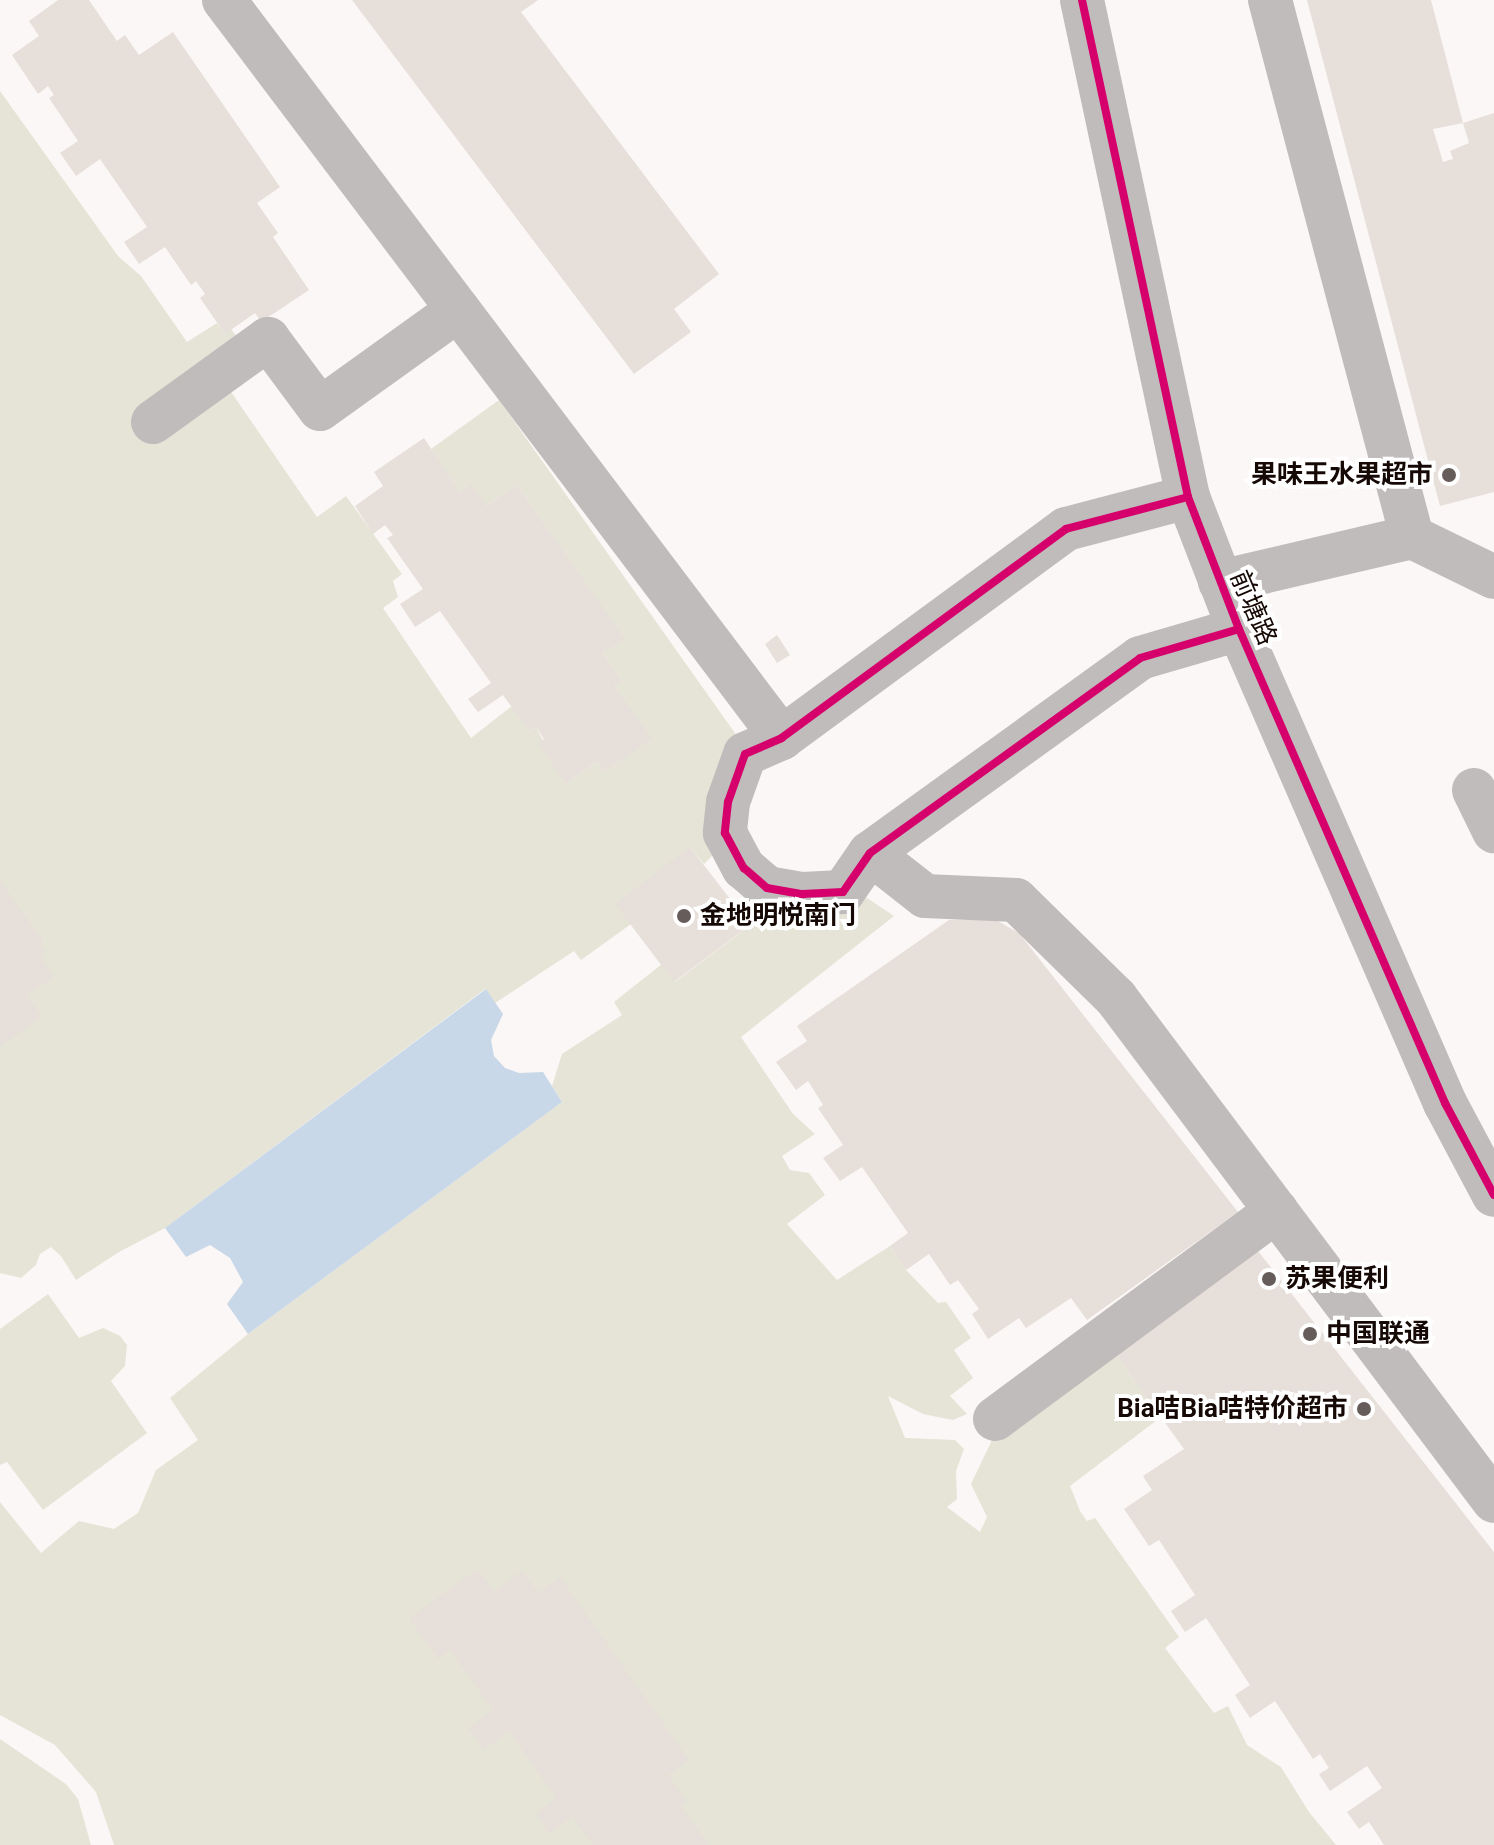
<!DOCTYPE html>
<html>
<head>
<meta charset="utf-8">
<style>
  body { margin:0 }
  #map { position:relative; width:1494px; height:1845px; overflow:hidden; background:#fbf7f6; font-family:Roboto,"Noto Sans SC",sans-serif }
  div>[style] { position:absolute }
  .green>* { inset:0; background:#e5e4d7 }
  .water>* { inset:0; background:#c9d8e8 }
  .building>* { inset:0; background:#e7dfd9 }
  .minor>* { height:44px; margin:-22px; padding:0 22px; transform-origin:22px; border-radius:22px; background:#c1bcbc }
  .cycleway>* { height:8px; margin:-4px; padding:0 4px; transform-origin:4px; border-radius:4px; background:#d6006c }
  .dots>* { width:22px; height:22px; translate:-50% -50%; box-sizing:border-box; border:4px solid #fff; border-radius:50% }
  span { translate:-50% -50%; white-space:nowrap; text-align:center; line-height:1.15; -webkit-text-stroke:8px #fff; paint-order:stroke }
  .poi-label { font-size:26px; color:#160905; font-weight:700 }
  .right { translate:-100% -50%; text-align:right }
  .left { translate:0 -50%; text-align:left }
  .street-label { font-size:26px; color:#160905 }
</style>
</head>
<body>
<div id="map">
  <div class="green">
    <div style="clip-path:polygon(0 91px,118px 256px,141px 276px,187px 342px,217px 323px,225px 334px,231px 329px,241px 342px,227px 386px,317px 517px,346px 496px,402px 574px,393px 581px,398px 597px,383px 608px,471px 738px,512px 706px,529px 731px,536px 727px,566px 784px,597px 762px,604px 772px,651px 739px,615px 686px,622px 681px,603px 653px,624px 639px,517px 485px,486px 506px,460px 492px,431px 449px,499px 400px,742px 743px,719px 849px,704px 864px,690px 847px,631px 924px,581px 960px,574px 951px,495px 1003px,485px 989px,165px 1228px,119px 1252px,76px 1280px,61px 1256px,51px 1247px,40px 1254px,36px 1265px,21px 1278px,0 1273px)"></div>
    <div style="clip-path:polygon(754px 894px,820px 911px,867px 898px,894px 916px,741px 1037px,793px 1114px,815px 1134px,782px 1156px,790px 1170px,809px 1173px,825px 1195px,787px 1224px,837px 1280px,890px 1246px,906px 1270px,938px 1303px,946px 1302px,971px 1338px,954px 1350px,973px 1378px,950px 1396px,967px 1414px,953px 1420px,923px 1414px,888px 1396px,905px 1438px,955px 1440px,964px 1449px,956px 1471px,957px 1499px,947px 1507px,980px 1532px,987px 1517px,971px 1484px,993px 1438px,1116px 1355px,1161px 1417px,1070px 1486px,1080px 1511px,1087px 1521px,1095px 1518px,1179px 1637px,1165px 1648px,1214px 1713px,1228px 1706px,1247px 1745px,1281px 1767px,1309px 1812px,1336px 1845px,114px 1845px,96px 1792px,55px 1745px,0 1715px,0 1502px,41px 1553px,79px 1521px,114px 1529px,138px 1513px,156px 1470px,198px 1440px,170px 1398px,248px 1334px,562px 1102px,552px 1086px,562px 1054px,622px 1015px,614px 1002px,662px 964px,675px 982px,749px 926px,738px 909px)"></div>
    <div style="clip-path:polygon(48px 1294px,79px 1338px,103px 1328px,120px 1336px,127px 1345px,125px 1366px,111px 1381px,147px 1433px,43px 1510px,7px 1462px,0 1465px,0 1329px)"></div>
    <div style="clip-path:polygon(0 1739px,66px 1784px,78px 1799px,91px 1845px,0 1845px)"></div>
  </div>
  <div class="water">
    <div style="clip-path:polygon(486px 989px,503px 1014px,491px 1040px,494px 1056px,505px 1068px,519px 1073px,543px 1072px,562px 1102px,248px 1334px,227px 1304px,243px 1282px,230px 1258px,210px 1245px,186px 1257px,165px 1228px)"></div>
  </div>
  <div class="building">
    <div style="clip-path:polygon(58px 0,89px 0,117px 41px,125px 35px,139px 55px,173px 32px,280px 187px,257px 203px,278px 233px,273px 237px,309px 290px,261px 322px,255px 313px,225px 334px,200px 298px,205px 294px,196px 281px,191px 285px,165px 247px,139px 264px,124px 242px,147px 227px,100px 159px,76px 176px,60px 153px,78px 141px,49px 98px,54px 95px,48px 86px,38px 94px,12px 55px,39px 36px,29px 21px)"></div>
    <div style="clip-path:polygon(352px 0,538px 0,521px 12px,719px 274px,674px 309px,691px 332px,634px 374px)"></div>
    <div style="clip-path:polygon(1307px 0,1431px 0,1463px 123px,1433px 129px,1443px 162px,1453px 159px,1450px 151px,1469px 143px,1463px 123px,1494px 113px,1494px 492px,1440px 506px)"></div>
    <div style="clip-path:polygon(424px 438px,460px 492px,471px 484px,486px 506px,517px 485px,625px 639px,603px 653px,622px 681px,615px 686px,652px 739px,604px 772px,597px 762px,566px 784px,538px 743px,544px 739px,536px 727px,529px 731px,503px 695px,478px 712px,468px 699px,491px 683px,440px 611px,415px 627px,400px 604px,423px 589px,387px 538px,393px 535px,385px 525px,373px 534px,355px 506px,383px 486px,374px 472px)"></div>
    <div style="clip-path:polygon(777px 635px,790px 655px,777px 663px,765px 644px)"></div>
    <div style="clip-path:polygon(690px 847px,750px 925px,674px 982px,615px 904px)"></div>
    <div style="clip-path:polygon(0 881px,44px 942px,41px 944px,46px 952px,40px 956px,54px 976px,27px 996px,42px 1016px,0 1047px)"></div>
    <div style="clip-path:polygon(994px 919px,1019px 933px,1238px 1212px,1087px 1320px,1071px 1298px,1026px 1328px,1019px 1318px,988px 1339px,972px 1314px,979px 1309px,958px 1280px,950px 1285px,929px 1254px,906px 1270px,890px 1246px,908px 1233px,862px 1167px,840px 1181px,823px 1158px,843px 1145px,818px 1108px,823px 1105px,808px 1081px,796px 1090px,776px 1062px,807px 1041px,797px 1026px,949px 920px)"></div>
    <div style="clip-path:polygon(1258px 1251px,1494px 1552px,1494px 1845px,1384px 1845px,1369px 1822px,1359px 1829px,1347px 1812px,1382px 1788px,1367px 1766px,1330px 1791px,1319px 1774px,1329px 1768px,1320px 1754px,1313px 1759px,1275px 1701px,1250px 1718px,1235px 1695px,1250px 1685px,1206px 1618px,1185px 1632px,1171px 1611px,1195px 1595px,1159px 1540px,1149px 1546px,1124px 1509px,1152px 1490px,1143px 1476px,1184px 1449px,1116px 1355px)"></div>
    <div style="clip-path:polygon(478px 1569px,494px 1591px,523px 1571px,538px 1593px,560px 1577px,689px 1760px,668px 1775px,687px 1801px,681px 1805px,709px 1845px,593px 1845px,572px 1817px,549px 1834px,536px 1813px,556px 1798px,509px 1731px,484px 1750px,468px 1728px,493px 1710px,450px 1650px,438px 1659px,409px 1618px)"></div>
  </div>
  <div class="minor">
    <div style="left:224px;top:0;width:925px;rotate:52.91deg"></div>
    <div style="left:1082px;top:0;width:508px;rotate:77.96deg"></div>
    <div style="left:1188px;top:497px;width:142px;rotate:68.9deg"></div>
    <div style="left:1239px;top:629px;width:517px;rotate:66.51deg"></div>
    <div style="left:1445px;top:1103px;width:104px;rotate:62deg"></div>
    <div style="left:1270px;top:0;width:555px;rotate:75.19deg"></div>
    <div style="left:153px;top:422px;width:142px;rotate:-35.8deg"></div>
    <div style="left:268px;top:339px;width:87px;rotate:53.4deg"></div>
    <div style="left:320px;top:409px;width:170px;rotate:-35.7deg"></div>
    <div style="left:1188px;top:497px;width:126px;rotate:165.3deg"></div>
    <div style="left:1066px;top:529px;width:353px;rotate:143.7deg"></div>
    <div style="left:782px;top:738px;width:40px;rotate:156.6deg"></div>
    <div style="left:745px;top:754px;width:51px;rotate:109.5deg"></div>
    <div style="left:728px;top:802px;width:31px;rotate:96deg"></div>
    <div style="left:725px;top:833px;width:40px;rotate:62deg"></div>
    <div style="left:744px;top:868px;width:30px;rotate:41deg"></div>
    <div style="left:767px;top:888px;width:36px;rotate:10deg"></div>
    <div style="left:802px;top:894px;width:41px;rotate:-2.8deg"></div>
    <div style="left:843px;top:892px;width:47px;rotate:-55.3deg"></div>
    <div style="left:870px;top:853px;width:333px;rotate:-35.8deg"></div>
    <div style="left:1140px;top:658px;width:103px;rotate:-16.3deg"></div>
    <div style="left:1220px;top:582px;width:197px;rotate:-13.2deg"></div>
    <div style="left:1412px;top:537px;width:91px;rotate:26deg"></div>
    <div style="left:1474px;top:790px;width:46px;rotate:64deg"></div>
    <div style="left:870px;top:853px;width:70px;rotate:38deg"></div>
    <div style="left:925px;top:896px;width:91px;rotate:2.5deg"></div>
    <div style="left:1016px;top:900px;width:140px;rotate:44.4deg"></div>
    <div style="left:1116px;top:998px;width:629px;rotate:53.08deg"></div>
    <div style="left:995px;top:1419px;width:350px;rotate:-36.5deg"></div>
  </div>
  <div class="cycleway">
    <div style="left:1082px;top:0;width:508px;rotate:77.96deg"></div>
    <div style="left:1188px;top:497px;width:142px;rotate:68.9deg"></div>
    <div style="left:1239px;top:629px;width:517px;rotate:66.51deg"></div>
    <div style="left:1445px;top:1103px;width:104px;rotate:62deg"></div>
    <div style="left:1188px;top:497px;width:126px;rotate:165.3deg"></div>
    <div style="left:1066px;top:529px;width:353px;rotate:143.7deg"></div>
    <div style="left:782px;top:738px;width:40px;rotate:156.6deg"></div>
    <div style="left:745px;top:754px;width:51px;rotate:109.5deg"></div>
    <div style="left:728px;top:802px;width:31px;rotate:96deg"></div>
    <div style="left:725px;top:833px;width:40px;rotate:62deg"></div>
    <div style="left:744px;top:868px;width:30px;rotate:41deg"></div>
    <div style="left:767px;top:888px;width:36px;rotate:10deg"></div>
    <div style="left:802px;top:894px;width:41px;rotate:-2.8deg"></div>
    <div style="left:843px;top:892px;width:47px;rotate:-55.3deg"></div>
    <div style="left:870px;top:853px;width:333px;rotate:-35.8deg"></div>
    <div style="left:1140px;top:658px;width:103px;rotate:-16.3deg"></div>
  </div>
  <div class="dots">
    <div style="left:1449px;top:475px;background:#665c59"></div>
    <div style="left:684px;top:916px;background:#665c59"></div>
    <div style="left:1269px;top:1279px;background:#665c59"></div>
    <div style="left:1310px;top:1334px;background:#665c59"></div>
    <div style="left:1364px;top:1409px;background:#665c59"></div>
  </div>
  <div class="poi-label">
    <span class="right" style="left:1433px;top:475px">果味王水果超市</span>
    <span class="left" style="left:700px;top:916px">金地明悦南门</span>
    <span class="left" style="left:1285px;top:1279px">苏果便利</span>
    <span class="left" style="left:1326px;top:1334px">中国联通</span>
    <span class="right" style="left:1348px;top:1409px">Bia咭Bia咭特价超市</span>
  </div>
  <div class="street-label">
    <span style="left:1253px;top:608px;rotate:67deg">前塘路</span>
  </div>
</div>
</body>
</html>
